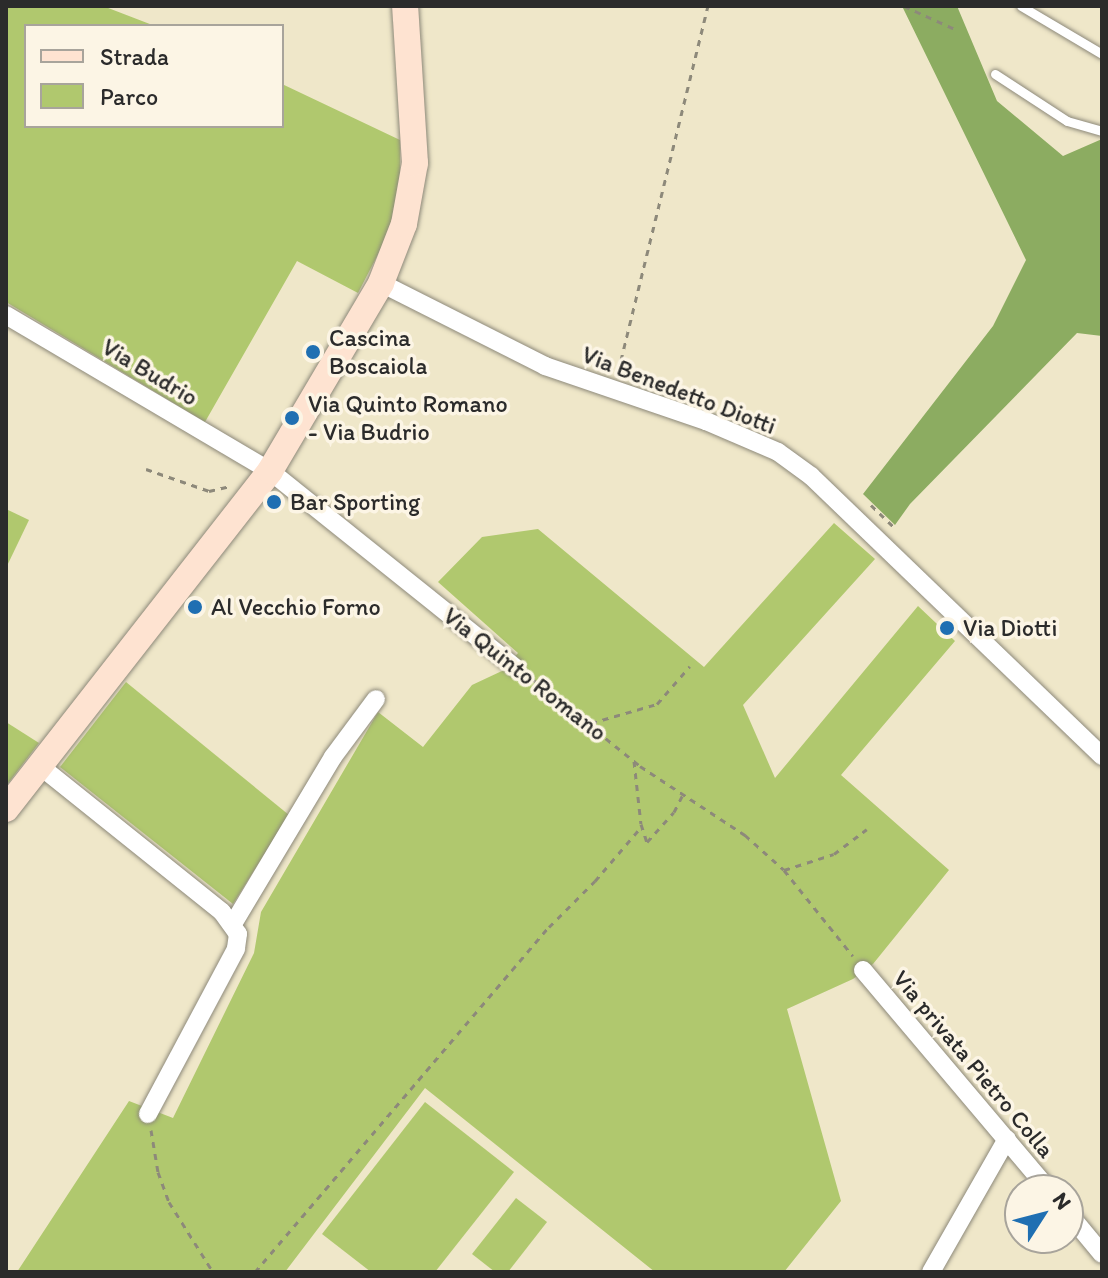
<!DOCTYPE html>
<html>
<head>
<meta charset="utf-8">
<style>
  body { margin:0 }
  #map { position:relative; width:1108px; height:1278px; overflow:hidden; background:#efe7c9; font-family:Itim,sans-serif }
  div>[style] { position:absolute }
  .green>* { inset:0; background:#b0c86e }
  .forest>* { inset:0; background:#8cac61 }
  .path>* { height:3px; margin-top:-1.5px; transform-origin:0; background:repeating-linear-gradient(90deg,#8d897a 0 6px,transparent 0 12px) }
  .roads { filter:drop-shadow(0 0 2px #8d897a) drop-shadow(0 0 2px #8d897a) }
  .lane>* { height:9px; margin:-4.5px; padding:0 4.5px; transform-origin:4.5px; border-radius:4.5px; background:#fff }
  .street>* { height:18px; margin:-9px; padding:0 9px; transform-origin:9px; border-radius:9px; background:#fff }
  .secondary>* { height:26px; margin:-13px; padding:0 13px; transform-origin:13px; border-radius:13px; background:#fee3d1 }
  .dots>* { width:22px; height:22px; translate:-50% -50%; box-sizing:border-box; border:4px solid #fcf5e5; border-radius:50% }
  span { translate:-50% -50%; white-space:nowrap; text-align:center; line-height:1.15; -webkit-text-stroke:7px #fcf5e5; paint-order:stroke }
  .poi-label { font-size:24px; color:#2b2b2b }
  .left { translate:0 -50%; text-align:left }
  .street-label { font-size:24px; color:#2b2b2b }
  .frame { position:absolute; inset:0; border:8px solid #2b2b2b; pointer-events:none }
  .legend { position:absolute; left:24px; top:24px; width:260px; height:104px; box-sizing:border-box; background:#fcf5e5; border:2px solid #a8a49b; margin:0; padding:10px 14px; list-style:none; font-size:24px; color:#2b2b2b }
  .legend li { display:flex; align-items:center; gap:16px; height:40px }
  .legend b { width:40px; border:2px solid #a8a49b }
  .north { position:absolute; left:1004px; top:1174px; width:80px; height:80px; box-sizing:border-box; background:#fcf5e5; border:2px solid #a8a49b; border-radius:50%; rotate:54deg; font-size:22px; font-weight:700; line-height:32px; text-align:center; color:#2b2b2b }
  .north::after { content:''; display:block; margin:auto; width:28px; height:36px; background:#1f6fb2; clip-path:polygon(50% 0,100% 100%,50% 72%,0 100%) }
</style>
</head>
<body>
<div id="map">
  <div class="green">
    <div style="clip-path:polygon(6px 6px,103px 6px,155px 26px,26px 26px,26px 126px,282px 126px,282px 84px,400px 140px,400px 180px,388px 235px,358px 293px,297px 261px,205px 422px,6px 302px)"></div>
    <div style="clip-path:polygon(6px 509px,29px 520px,6px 568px)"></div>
    <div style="clip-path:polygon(834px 523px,875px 559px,743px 705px,775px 778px,918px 606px,955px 641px,841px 775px,949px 870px,873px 964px,853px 979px,787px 1009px,841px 1201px,784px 1272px,655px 1272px,425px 1088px,285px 1272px,17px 1272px,129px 1101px,173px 1118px,254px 953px,261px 912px,378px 712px,423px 747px,472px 685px,504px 670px,518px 653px,438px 582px,482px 537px,538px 529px,704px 667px)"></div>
    <div style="clip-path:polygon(126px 682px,289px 815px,233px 904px,60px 767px)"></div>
    <div style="clip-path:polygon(6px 722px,39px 743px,6px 786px)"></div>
    <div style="clip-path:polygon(425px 1102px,514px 1172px,435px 1272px,371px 1272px,322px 1234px)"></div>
    <div style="clip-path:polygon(516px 1198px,547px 1222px,508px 1272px,495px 1272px,472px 1254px)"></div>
  </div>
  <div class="forest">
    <div style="clip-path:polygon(902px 6px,957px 6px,997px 101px,1063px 156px,1102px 139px,1102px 336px,1077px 333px,910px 504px,895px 525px,863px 494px,993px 326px,1026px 260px)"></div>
  </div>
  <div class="path">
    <div style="left:904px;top:6px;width:58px;rotate:24.4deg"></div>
    <div style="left:618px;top:372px;width:377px;rotate:-76.2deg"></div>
    <div style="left:146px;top:469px;width:67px;rotate:19.2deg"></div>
    <div style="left:209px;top:491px;width:22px;rotate:-13deg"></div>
    <div style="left:871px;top:505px;width:33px;rotate:44deg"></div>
    <div style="left:531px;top:678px;width:140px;rotate:38.9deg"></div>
    <div style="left:640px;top:766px;width:126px;rotate:33.3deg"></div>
    <div style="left:745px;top:835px;width:52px;rotate:41.9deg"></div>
    <div style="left:784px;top:870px;width:110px;rotate:51.3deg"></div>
    <div style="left:591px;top:723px;width:69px;rotate:-16.1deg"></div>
    <div style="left:657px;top:704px;width:50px;rotate:-49deg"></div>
    <div style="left:634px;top:761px;width:63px;rotate:83.7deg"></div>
    <div style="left:641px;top:824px;width:19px;rotate:72deg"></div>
    <div style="left:647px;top:842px;width:40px;rotate:-48deg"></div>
    <div style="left:674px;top:812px;width:20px;rotate:-63deg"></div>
    <div style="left:784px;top:870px;width:52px;rotate:-17.7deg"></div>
    <div style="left:834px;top:854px;width:41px;rotate:-37.1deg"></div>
    <div style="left:151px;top:1130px;width:43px;rotate:80.5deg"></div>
    <div style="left:158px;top:1172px;width:32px;rotate:70deg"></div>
    <div style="left:169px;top:1202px;width:83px;rotate:57.8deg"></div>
    <div style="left:255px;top:1272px;width:453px;rotate:-49.6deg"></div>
    <div style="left:549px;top:927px;width:65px;rotate:-45deg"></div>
    <div style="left:595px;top:881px;width:72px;rotate:-49.5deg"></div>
  </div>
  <div class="roads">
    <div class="lane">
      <div style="left:1021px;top:6px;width:94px;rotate:30.7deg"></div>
      <div style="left:995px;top:74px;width:86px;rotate:33.1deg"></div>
      <div style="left:1067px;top:121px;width:36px;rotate:16deg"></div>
    </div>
    <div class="street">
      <div style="left:381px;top:283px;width:184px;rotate:26.8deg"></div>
      <div style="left:545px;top:366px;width:170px;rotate:18.9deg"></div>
      <div style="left:706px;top:421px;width:78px;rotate:23.3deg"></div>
      <div style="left:778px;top:452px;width:41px;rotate:36deg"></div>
      <div style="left:811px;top:476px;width:404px;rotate:43.9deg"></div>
      <div style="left:6px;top:315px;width:307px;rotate:30.6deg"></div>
      <div style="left:270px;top:471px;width:314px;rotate:38.7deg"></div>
      <div style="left:40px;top:766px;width:233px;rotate:38.7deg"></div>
      <div style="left:222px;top:912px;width:27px;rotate:54deg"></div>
      <div style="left:238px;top:934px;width:15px;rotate:98deg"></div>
      <div style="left:236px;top:949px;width:187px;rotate:118.1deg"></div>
      <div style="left:233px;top:924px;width:195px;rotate:-59.1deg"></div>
      <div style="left:333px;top:757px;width:72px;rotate:-53.4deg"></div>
      <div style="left:863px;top:970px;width:288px;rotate:49.8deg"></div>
      <div style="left:1068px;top:1213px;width:53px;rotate:50.3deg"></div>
      <div style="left:931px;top:1272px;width:153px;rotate:-60.3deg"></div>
    </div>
    <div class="secondary">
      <div style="left:6px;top:809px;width:429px;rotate:-52deg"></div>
      <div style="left:270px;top:471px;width:218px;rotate:-59.4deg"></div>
      <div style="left:381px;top:283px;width:63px;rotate:-68.7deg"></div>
      <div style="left:404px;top:224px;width:62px;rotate:-79.8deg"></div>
      <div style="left:415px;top:163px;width:157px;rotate:-93.6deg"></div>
    </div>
  </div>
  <div class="dots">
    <div style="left:313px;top:352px;background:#1f6fb2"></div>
    <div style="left:292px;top:418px;background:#1f6fb2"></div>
    <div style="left:274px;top:502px;background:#1f6fb2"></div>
    <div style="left:195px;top:607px;background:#1f6fb2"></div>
    <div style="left:947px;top:628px;background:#1f6fb2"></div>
  </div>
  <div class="poi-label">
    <span class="left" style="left:329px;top:352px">Cascina<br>Boscaiola</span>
    <span class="left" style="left:308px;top:418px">Via Quinto Romano<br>- Via Budrio</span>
    <span class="left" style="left:290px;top:502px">Bar Sporting</span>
    <span class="left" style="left:211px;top:607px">Al Vecchio Forno</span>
    <span class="left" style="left:963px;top:628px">Via Diotti</span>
  </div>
  <div class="street-label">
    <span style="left:150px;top:372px;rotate:31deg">Via Budrio</span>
    <span style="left:679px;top:390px;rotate:21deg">Via Benedetto Diotti</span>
    <span style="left:525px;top:674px;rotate:38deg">Via Quinto Romano</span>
    <span style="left:974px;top:1064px;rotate:50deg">Via privata Pietro Colla</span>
  </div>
  <div class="frame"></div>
  <ul class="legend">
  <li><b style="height:10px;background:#fee3d1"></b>Strada</li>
  <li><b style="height:22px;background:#b0c86e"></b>Parco</li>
  </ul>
  <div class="north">N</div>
</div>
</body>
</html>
